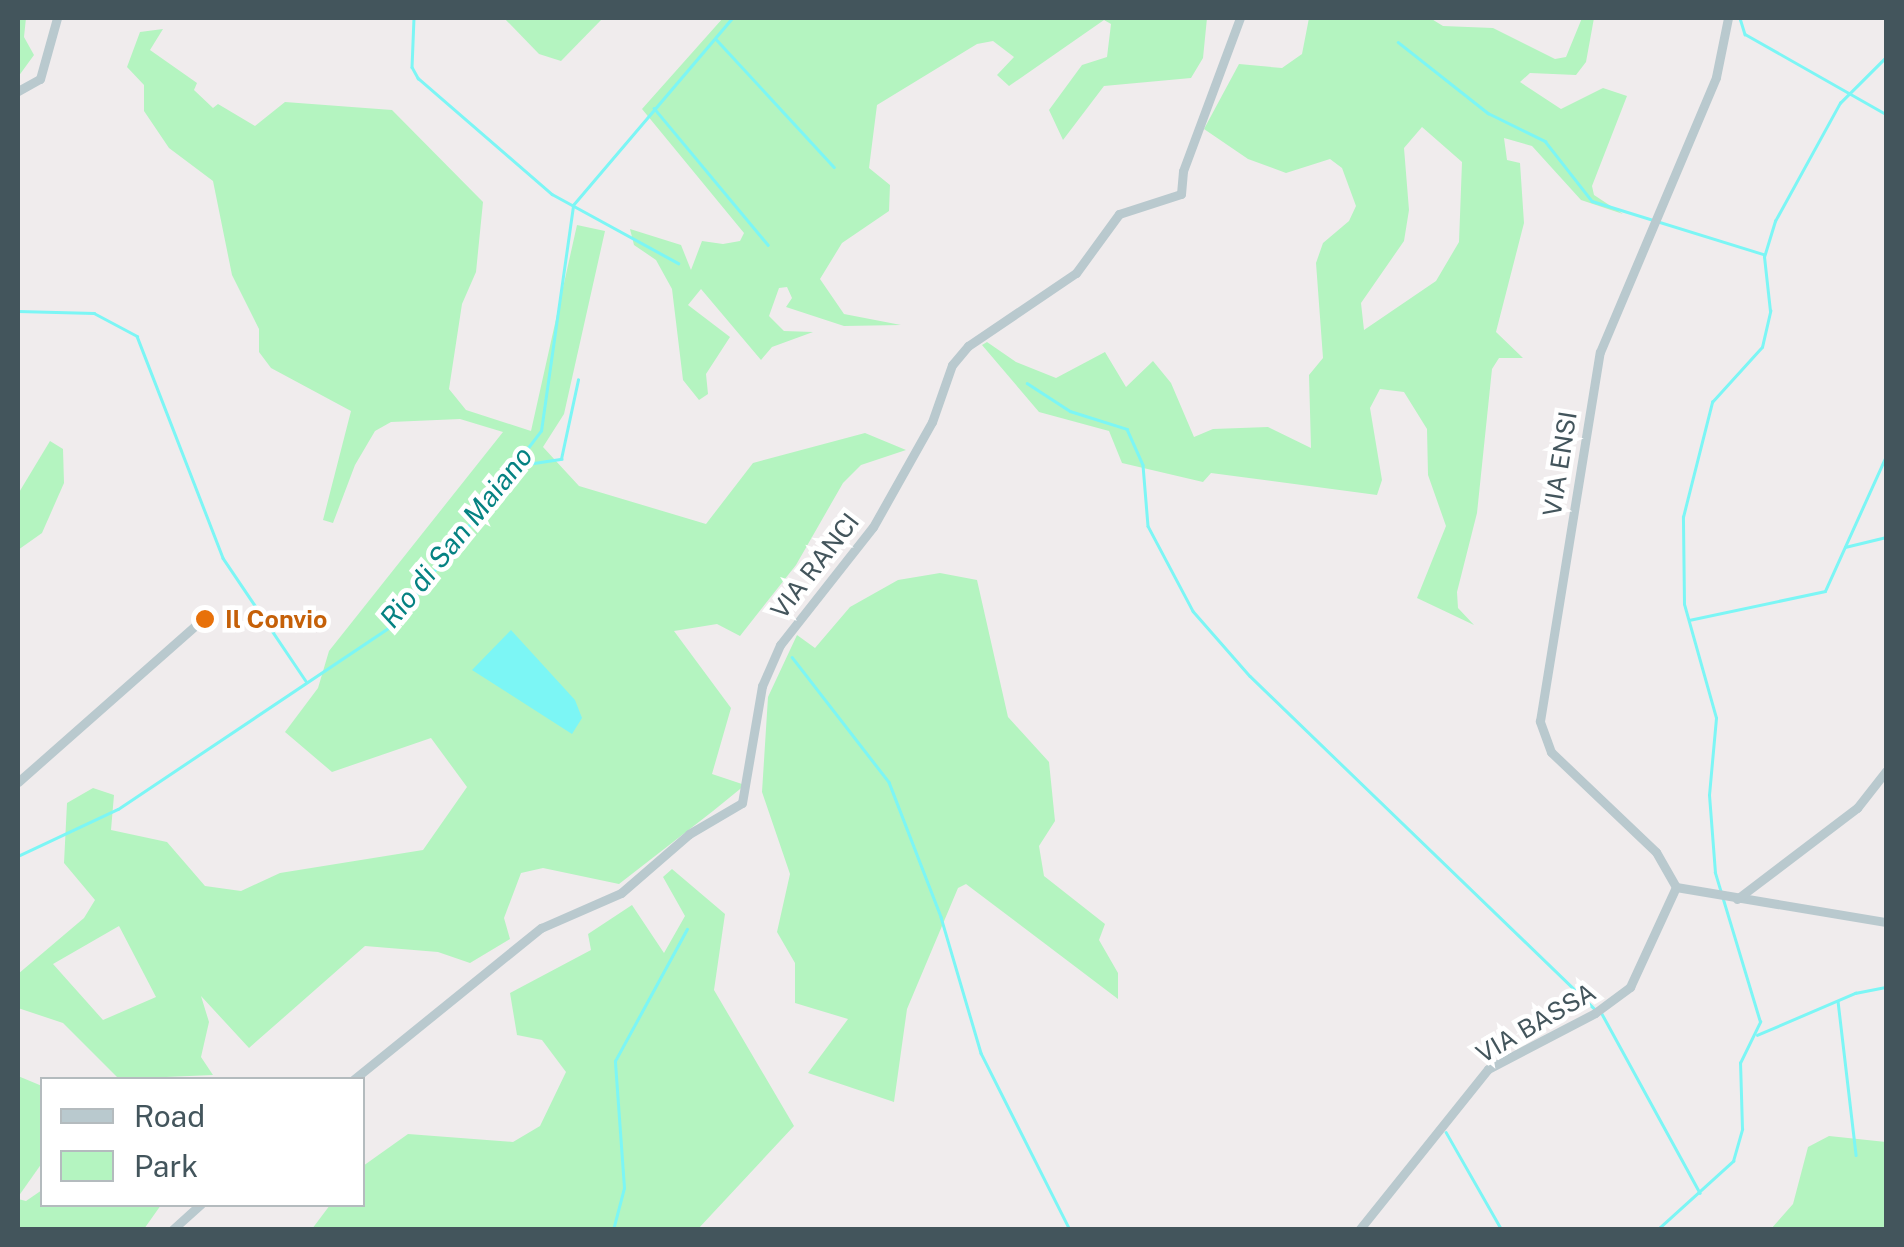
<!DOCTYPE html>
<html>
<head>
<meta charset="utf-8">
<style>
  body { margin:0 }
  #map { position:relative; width:1904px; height:1247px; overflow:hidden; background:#f0eced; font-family:"Public Sans",sans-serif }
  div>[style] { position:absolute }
  .green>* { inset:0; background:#b4f4c0 }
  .water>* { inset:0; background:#7cf6f5 }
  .stream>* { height:2.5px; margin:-1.25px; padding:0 1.25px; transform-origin:1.25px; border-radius:1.25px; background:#7cf6f5 }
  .minor>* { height:9px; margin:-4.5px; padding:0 4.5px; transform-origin:4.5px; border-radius:4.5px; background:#b9c9ce }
  .dots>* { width:28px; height:28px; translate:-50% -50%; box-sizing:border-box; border:5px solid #fff; border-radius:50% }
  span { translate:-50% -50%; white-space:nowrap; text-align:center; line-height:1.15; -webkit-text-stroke:9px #fff; paint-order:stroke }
  .street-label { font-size:25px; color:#43555c }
  .food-label { font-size:25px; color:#c56008; font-weight:700 }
  .left { translate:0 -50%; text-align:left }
  .water-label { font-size:28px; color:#058282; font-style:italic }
  .frame { position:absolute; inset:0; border:20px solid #43555c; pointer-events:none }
  .legend { position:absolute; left:40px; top:1077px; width:325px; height:130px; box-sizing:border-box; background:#fff; border:2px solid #b4bbbe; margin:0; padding:12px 18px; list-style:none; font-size:30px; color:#43555c }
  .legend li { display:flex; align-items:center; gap:20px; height:50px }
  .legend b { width:50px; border:2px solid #b4bbbe }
</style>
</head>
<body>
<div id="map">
  <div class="green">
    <div style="clip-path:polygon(18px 18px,26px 18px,24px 37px,34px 55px,18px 77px)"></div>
    <div style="clip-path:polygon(504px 18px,603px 18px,561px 61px,539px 54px)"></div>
    <div style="clip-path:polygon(723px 18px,1207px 18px,1203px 58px,1191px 78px,1104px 86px,1063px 140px,1049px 110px,1082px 65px,1107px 57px,1111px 24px,1104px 20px,1009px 86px,997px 75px,1014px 57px,993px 41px,977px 44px,877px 105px,869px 168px,890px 185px,889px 211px,842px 243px,820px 279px,844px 314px,901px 325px,844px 326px,786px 307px,792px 298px,787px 287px,779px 288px,769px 316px,784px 331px,813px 332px,772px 347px,761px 360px,701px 289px,688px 305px,730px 337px,706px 374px,708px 394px,699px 400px,683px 380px,672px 289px,656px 260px,634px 245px,630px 229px,681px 245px,691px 270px,702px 241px,723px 244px,740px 241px,744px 233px,642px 109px)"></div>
    <div style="clip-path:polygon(evenodd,1309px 18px,1430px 18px,1443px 26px,1493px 28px,1555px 59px,1566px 57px,1582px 18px,1594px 18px,1586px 62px,1576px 75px,1530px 73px,1520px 82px,1561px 109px,1603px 88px,1627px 96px,1592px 186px,1594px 195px,1623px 214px,1581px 200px,1532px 146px,1504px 138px,1507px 160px,1520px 163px,1524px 223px,1496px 332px,1523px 358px,1499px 358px,1492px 369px,1477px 513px,1457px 592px,1458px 608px,1474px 625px,1417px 598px,1446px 526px,1428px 475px,1427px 429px,1404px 392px,1380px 389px,1370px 408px,1382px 480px,1377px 495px,1211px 473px,1203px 482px,1122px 463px,1109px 431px,1039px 412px,982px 345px,987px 342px,1016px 362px,1056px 378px,1105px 352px,1126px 387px,1153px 361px,1171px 383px,1194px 437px,1213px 429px,1268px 427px,1311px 448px,1309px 375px,1323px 358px,1316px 263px,1323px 243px,1349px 221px,1356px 206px,1342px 168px,1330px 159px,1286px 173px,1248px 159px,1204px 129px,1239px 64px,1282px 68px,1302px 54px,1309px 18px,1422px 127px,1462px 162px,1459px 242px,1436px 281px,1364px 330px,1361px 303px,1404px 241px,1409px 210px,1404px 148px,1422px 127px)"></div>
    <div style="clip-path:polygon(evenodd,163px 29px,150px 50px,197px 83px,194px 90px,213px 108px,218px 104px,255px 126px,285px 102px,392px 110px,483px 202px,476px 272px,462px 304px,449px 389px,466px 410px,531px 431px,577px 225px,605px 231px,564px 414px,543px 447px,579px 486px,706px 524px,753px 463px,865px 433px,906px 450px,861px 465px,843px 483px,796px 565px,740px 636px,717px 624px,674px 631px,731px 708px,712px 774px,745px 785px,713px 811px,619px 884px,543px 868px,521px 873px,504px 918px,510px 939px,470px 963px,438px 952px,365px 946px,249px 1048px,201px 996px,209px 1022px,201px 1057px,213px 1075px,119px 1079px,63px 1023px,18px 1008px,18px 974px,84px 918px,95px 900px,64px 863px,67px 803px,93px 788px,114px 795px,111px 830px,167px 842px,205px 886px,241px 891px,280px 873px,423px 850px,467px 787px,431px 738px,332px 772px,285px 732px,318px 688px,329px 651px,503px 432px,460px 419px,391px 422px,375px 431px,355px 465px,333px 523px,323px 520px,351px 411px,271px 368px,259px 352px,259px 329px,232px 275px,213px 181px,169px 148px,144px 111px,144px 85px,127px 67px,140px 32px,163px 29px,119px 926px,156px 997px,103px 1020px,53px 964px,119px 926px)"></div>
    <div style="clip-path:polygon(50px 441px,63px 449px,64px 483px,42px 533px,18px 550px,18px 494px)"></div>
    <div style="clip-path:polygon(940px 573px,977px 580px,1008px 717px,1049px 762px,1055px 821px,1039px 846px,1044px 876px,1105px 924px,1099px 940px,1118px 973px,1118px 999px,966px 884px,958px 888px,907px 1009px,894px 1102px,808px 1073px,848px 1019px,795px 1003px,795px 963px,777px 932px,790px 874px,762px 792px,768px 697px,797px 635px,815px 648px,850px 607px,898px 580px)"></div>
    <div style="clip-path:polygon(672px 869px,725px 914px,714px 990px,794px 1126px,698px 1229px,312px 1229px,330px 1205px,362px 1204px,363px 1166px,408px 1134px,513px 1142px,540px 1126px,566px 1072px,542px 1040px,517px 1035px,510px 993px,591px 950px,588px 934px,632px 905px,664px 953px,685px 916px,663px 877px)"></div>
    <div style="clip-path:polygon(18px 1076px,42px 1086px,42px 1163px,18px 1197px)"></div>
    <div style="clip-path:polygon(1829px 1136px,1886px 1142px,1886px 1229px,1771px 1229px,1793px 1204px,1808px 1147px)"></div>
    <div style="clip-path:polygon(42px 1190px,42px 1204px,161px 1205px,144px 1229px,18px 1229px,18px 1199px,26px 1201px)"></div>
  </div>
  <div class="water">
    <div style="clip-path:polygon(511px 630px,575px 700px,582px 718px,572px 734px,472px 670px)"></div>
  </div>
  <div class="stream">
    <div style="left:414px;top:18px;width:49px;rotate:92.3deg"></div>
    <div style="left:412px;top:67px;width:13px;rotate:61deg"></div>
    <div style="left:418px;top:78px;width:177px;rotate:40.9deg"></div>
    <div style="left:552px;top:194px;width:144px;rotate:28.7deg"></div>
    <div style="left:1740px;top:18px;width:17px;rotate:73deg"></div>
    <div style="left:1745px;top:34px;width:162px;rotate:29.6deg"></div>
    <div style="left:716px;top:39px;width:174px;rotate:47.3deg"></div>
    <div style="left:1398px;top:42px;width:115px;rotate:38.3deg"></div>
    <div style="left:1488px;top:113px;width:64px;rotate:26.2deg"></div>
    <div style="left:1545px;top:141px;width:76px;rotate:51.9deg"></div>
    <div style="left:1592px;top:201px;width:179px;rotate:17.2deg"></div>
    <div style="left:654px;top:108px;width:178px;rotate:50.2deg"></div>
    <div style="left:18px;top:311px;width:76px;rotate:1.5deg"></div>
    <div style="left:94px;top:313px;width:49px;rotate:28.1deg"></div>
    <div style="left:137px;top:336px;width:238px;rotate:68.8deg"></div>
    <div style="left:223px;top:558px;width:148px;rotate:56deg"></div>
    <div style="left:1027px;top:383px;width:51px;rotate:33.1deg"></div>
    <div style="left:1070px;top:411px;width:60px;rotate:17.5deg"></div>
    <div style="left:1127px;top:429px;width:39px;rotate:66deg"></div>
    <div style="left:1143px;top:465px;width:61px;rotate:85.3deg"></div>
    <div style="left:1148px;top:526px;width:96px;rotate:62.1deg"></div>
    <div style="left:1193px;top:611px;width:86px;rotate:48.8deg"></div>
    <div style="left:1250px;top:676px;width:478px;rotate:44deg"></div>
    <div style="left:514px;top:466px;width:48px;rotate:-8.5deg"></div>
    <div style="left:561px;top:459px;width:81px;rotate:-77.9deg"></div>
    <div style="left:1845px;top:547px;width:42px;rotate:-13.7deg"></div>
    <div style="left:1689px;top:620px;width:139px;rotate:-12deg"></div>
    <div style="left:1825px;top:591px;width:148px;rotate:-65.7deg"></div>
    <div style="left:792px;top:657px;width:158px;rotate:52.2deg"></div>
    <div style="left:889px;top:782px;width:145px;rotate:68.9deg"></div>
    <div style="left:941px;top:917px;width:142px;rotate:73.6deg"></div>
    <div style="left:981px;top:1053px;width:198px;rotate:63.3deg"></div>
    <div style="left:18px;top:856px;width:110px;rotate:-25.2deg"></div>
    <div style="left:118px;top:809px;width:331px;rotate:-33.8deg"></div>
    <div style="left:393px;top:625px;width:244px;rotate:-52.7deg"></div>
    <div style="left:541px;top:431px;width:228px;rotate:-81.9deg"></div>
    <div style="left:573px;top:205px;width:245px;rotate:-49.6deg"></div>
    <div style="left:1838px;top:1001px;width:155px;rotate:83.3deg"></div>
    <div style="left:1601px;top:1012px;width:206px;rotate:61.3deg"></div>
    <div style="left:1757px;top:1035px;width:107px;rotate:-23.2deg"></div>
    <div style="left:1855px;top:993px;width:32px;rotate:-11deg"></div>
    <div style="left:1446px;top:1132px;width:113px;rotate:60.3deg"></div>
    <div style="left:613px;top:1230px;width:43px;rotate:-75.3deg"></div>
    <div style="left:624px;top:1188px;width:127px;rotate:-94.1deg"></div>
    <div style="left:615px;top:1061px;width:150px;rotate:-61.4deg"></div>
    <div style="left:1657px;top:1230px;width:103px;rotate:-42.2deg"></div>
    <div style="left:1733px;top:1161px;width:33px;rotate:-74deg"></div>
    <div style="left:1742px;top:1129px;width:66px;rotate:-91.7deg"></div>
    <div style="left:1740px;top:1063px;width:46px;rotate:-64deg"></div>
    <div style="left:1760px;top:1022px;width:156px;rotate:-106.8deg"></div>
    <div style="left:1715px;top:873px;width:78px;rotate:-94.4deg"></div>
    <div style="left:1709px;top:795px;width:77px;rotate:-84.8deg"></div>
    <div style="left:1716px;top:718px;width:118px;rotate:-105.7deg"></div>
    <div style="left:1684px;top:604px;width:87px;rotate:-90.7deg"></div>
    <div style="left:1683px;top:517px;width:119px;rotate:-75.8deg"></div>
    <div style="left:1712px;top:402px;width:74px;rotate:-47.7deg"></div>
    <div style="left:1762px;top:347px;width:37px;rotate:-77deg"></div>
    <div style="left:1770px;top:311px;width:54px;rotate:-96.3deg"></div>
    <div style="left:1764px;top:257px;width:38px;rotate:-73deg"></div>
    <div style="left:1775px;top:221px;width:135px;rotate:-61.2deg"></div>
    <div style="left:1840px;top:103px;width:65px;rotate:-45deg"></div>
  </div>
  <div class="minor">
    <div style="left:18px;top:91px;width:25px;rotate:-29deg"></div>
    <div style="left:40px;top:79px;width:63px;rotate:-74.4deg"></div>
    <div style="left:18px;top:782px;width:245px;rotate:-41.4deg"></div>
    <div style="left:1676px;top:887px;width:40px;rotate:-119.7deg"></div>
    <div style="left:1656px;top:852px;width:145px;rotate:-136.4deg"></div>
    <div style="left:1551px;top:752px;width:33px;rotate:-110deg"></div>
    <div style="left:1540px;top:721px;width:374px;rotate:-80.8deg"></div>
    <div style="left:1600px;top:352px;width:298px;rotate:-67.1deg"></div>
    <div style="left:1716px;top:77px;width:60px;rotate:-78.5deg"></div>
    <div style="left:1676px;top:887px;width:213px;rotate:9.5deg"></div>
    <div style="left:1737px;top:899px;width:151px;rotate:-37.2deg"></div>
    <div style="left:1857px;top:808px;width:47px;rotate:-51.9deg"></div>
    <div style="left:353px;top:1080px;width:242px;rotate:-39deg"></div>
    <div style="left:541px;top:928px;width:87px;rotate:-23.6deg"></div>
    <div style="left:621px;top:893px;width:90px;rotate:-40.9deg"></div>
    <div style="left:689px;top:834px;width:61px;rotate:-30.3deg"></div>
    <div style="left:742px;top:803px;width:119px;rotate:-80.3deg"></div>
    <div style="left:762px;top:686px;width:45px;rotate:-66.3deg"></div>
    <div style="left:780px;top:645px;width:150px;rotate:-51.8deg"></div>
    <div style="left:873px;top:527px;width:120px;rotate:-60.7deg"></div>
    <div style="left:932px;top:422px;width:60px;rotate:-70.7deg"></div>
    <div style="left:952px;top:365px;width:25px;rotate:-50deg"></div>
    <div style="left:968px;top:346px;width:130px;rotate:-34.1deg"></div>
    <div style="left:1076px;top:273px;width:73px;rotate:-53.9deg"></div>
    <div style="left:1119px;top:214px;width:65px;rotate:-17.9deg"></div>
    <div style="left:1181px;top:194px;width:23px;rotate:-85deg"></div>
    <div style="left:1183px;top:171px;width:163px;rotate:-69.6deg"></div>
    <div style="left:172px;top:1230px;width:39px;rotate:-42deg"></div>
    <div style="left:1359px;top:1230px;width:206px;rotate:-51.3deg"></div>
    <div style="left:1488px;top:1069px;width:121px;rotate:-27.6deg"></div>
    <div style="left:1595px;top:1013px;width:44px;rotate:-36.6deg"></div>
    <div style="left:1630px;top:987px;width:110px;rotate:-65.3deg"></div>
  </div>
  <div class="dots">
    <div style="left:205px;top:619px;background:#e8710a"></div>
  </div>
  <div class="street-label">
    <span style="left:1560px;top:464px;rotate:-81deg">VIA ENSI</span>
    <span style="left:815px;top:566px;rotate:-52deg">VIA RANCI</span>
    <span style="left:1536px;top:1023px;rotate:-30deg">VIA BASSA</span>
  </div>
  <div class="food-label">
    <span class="left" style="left:225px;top:619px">Il Convio</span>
  </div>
  <div class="water-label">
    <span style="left:456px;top:537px;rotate:-51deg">Rio di San Maiano</span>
  </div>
  <div class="frame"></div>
  <ul class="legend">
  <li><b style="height:12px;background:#b9c9ce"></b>Road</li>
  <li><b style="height:28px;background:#b4f4c0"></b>Park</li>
  </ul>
</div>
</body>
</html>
